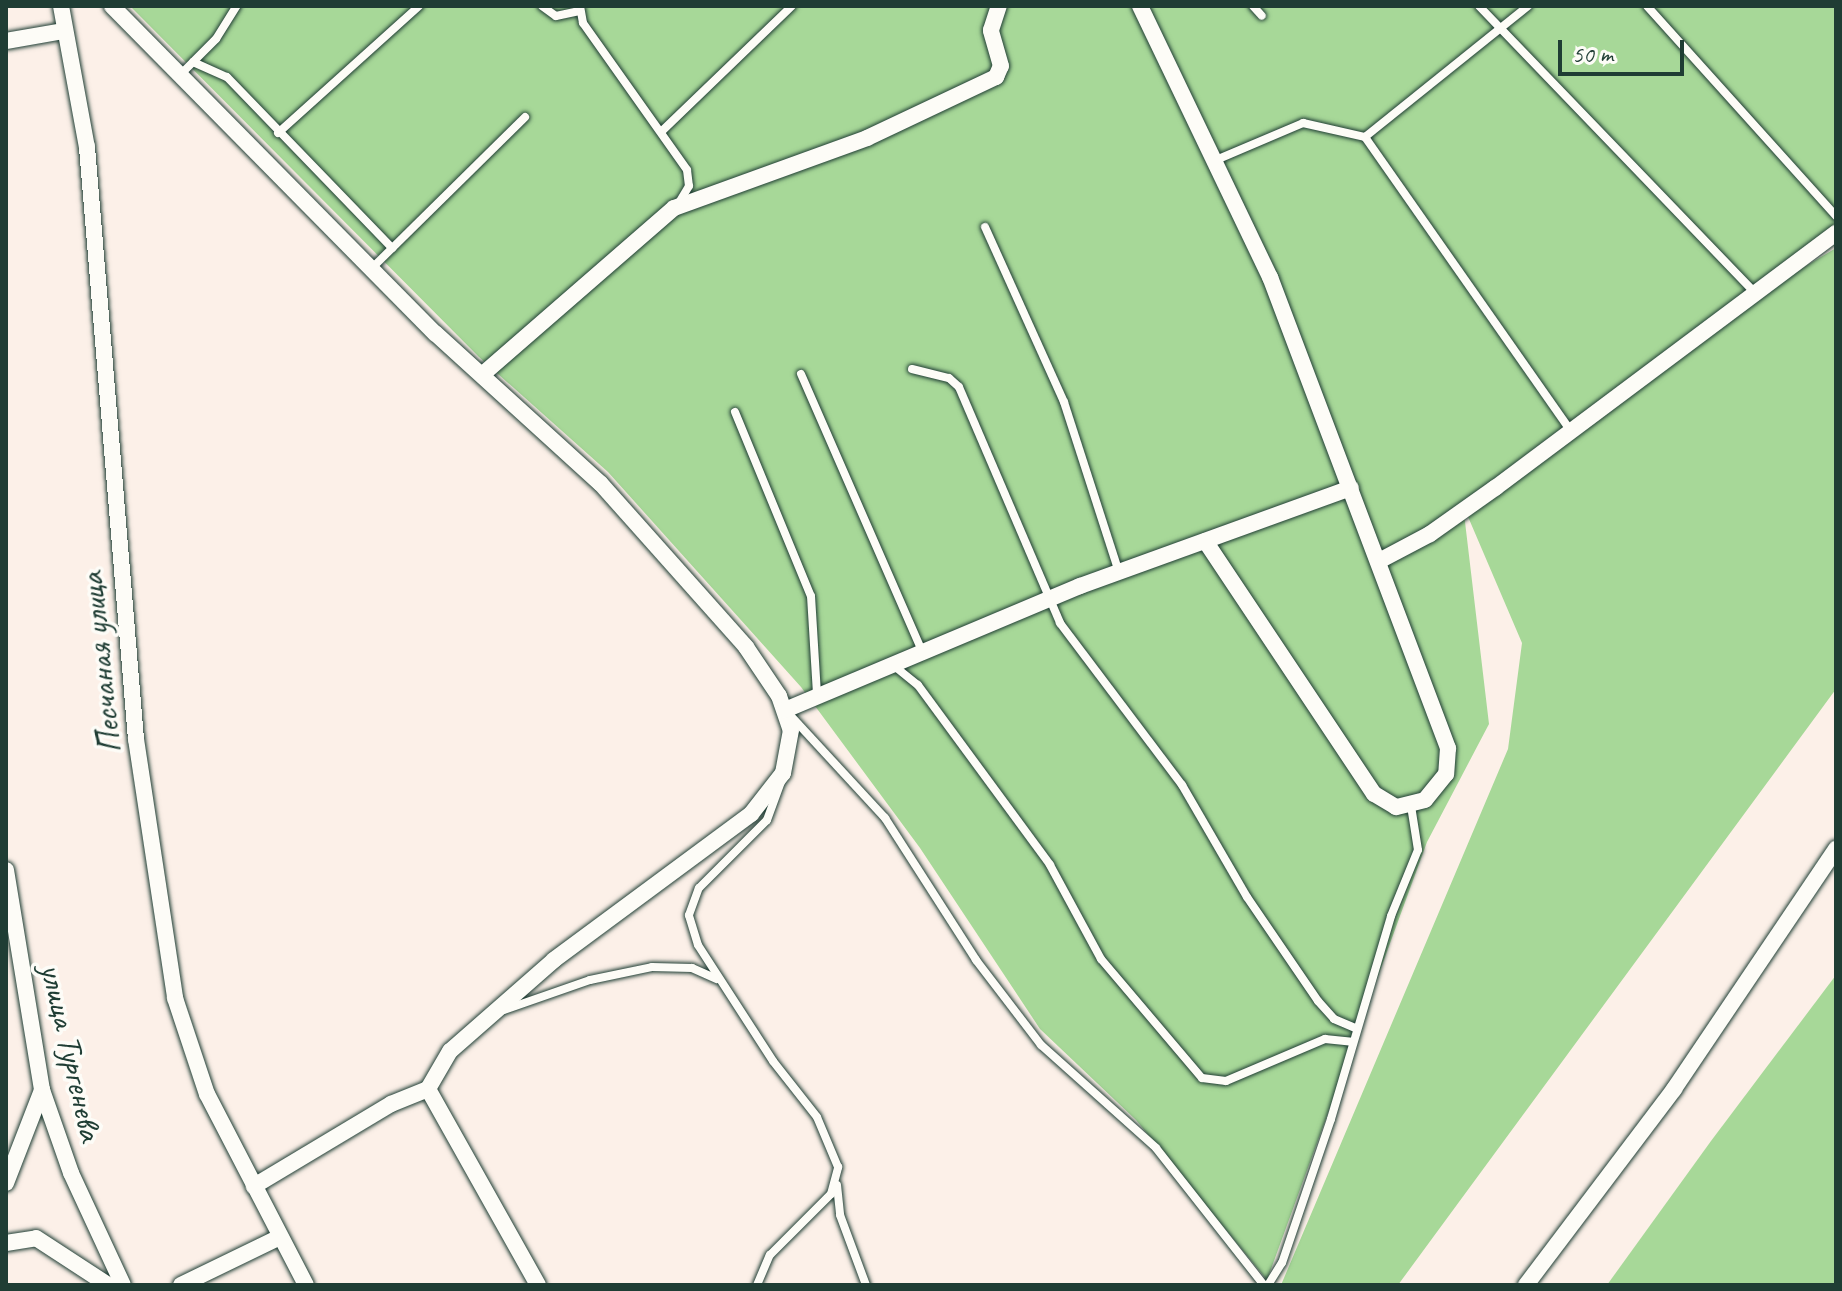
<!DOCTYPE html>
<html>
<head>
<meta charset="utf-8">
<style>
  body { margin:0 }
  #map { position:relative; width:1842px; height:1291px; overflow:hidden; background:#fcf0e8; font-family:Caveat,sans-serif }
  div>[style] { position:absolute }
  .green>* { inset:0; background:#a7d898 }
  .roads { filter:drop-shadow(0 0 2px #1f3d34) drop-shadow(0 0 2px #1f3d34) }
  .lane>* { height:8px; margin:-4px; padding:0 4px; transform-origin:4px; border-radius:4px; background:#fdfcf7 }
  .street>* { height:16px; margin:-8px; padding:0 8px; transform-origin:8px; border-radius:8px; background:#fdfcf7 }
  span { translate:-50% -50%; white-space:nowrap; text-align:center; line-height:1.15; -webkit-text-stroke:7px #fdfcf7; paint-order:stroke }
  .street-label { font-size:34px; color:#1f3d34 }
  .frame { position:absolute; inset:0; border:8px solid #1f3d34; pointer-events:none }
  .scale { position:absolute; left:1558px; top:40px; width:126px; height:36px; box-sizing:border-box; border:4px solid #1f3d34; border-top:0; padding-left:10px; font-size:24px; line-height:28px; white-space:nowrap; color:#1f3d34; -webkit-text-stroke:6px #fdfcf7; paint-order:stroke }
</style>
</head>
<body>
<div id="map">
  <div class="green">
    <div style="clip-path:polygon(130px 6px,1836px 6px,1836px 226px,1508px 468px,1735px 308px,1836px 248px,1836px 689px,1398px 1285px,1281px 1285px,1508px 749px,1522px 643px,1463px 505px,1489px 724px,1427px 842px,1267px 1280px,1136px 1120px,1040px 1029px,920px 848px,801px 687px,608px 472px,479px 357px)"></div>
    <div style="clip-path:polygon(1836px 975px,1836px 1285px,1607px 1285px,1711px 1141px)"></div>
  </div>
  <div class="roads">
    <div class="lane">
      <div style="left:542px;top:6px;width:17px;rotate:36deg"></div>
      <div style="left:556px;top:16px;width:24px;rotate:-12deg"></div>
      <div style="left:580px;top:6px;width:17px;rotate:80deg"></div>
      <div style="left:583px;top:23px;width:180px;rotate:54.7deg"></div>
      <div style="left:687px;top:170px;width:16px;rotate:83deg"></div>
      <div style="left:689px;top:186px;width:21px;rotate:121deg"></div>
      <div style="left:1253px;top:6px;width:13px;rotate:48deg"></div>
      <div style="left:1479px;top:6px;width:395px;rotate:46.1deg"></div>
      <div style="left:1647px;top:6px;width:283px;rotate:48deg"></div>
      <div style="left:193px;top:62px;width:37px;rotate:24deg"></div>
      <div style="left:227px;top:77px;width:238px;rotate:46deg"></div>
      <div style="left:180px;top:75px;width:51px;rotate:-45deg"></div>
      <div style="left:216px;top:39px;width:39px;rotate:-58deg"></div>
      <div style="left:662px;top:131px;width:180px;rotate:-43.9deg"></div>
      <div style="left:278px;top:133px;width:190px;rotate:-42deg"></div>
      <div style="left:1365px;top:137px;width:359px;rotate:55deg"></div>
      <div style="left:1216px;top:160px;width:95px;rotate:-23deg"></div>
      <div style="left:1303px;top:123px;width:64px;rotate:12.7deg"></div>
      <div style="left:1365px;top:137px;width:209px;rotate:-38.8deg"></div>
      <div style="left:985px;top:227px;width:192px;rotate:65.7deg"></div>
      <div style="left:1064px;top:402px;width:179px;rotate:72.1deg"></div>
      <div style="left:372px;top:268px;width:215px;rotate:-44.6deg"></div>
      <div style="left:912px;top:369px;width:38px;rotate:14deg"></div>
      <div style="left:949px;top:378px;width:13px;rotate:42deg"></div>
      <div style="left:959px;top:387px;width:257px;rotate:66.8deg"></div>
      <div style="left:1060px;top:623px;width:203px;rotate:53deg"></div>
      <div style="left:1182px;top:785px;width:129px;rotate:59.9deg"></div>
      <div style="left:1247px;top:897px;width:126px;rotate:55.7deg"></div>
      <div style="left:1318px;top:1001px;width:24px;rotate:48deg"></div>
      <div style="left:1334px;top:1019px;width:23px;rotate:23deg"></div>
      <div style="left:801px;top:374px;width:302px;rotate:66.4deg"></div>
      <div style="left:735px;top:412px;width:199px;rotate:67.6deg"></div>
      <div style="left:811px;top:596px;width:99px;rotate:86.5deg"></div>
      <div style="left:893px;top:665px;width:32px;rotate:39deg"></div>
      <div style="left:918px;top:685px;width:223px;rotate:53.7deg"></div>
      <div style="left:1050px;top:865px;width:107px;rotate:61.5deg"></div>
      <div style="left:1101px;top:959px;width:156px;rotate:49.7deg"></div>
      <div style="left:1202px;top:1078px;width:24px;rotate:7deg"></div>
      <div style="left:1226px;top:1081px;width:108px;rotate:-23deg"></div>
      <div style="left:1325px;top:1039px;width:27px;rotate:6deg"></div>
      <div style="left:789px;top:714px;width:142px;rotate:47.3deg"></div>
      <div style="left:885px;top:818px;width:169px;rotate:57.3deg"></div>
      <div style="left:976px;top:960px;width:107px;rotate:52.6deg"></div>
      <div style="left:1041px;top:1045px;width:154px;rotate:41.8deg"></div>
      <div style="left:1156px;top:1148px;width:174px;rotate:51.8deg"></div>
      <div style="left:504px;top:1010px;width:91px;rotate:-19.2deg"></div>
      <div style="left:590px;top:980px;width:63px;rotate:-11.8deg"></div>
      <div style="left:652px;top:967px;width:40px;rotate:1.4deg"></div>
      <div style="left:692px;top:968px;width:27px;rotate:24deg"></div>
      <div style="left:837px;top:1185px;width:30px;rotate:84deg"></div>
      <div style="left:840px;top:1215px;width:75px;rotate:69.6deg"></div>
      <div style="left:757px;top:1285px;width:33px;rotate:-67deg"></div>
      <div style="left:770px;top:1255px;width:86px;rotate:-45deg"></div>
      <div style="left:831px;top:1194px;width:28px;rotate:-75deg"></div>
      <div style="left:838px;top:1167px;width:54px;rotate:-112.8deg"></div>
      <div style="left:817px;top:1117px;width:71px;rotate:-128.2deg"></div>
      <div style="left:773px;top:1061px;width:138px;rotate:-122.9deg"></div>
      <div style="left:698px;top:945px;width:31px;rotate:-107deg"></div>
      <div style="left:689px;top:915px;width:29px;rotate:-70deg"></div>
      <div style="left:699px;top:888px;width:96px;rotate:-45deg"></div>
      <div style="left:767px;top:820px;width:40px;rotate:-69.8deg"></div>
      <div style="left:1268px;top:1285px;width:26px;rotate:-58deg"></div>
      <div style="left:1282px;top:1263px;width:152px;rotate:-71.2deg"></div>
      <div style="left:1331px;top:1119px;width:212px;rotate:-73.5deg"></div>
      <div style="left:1391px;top:916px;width:71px;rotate:-67.8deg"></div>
      <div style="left:1418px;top:850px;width:45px;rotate:-99deg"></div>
    </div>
    <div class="street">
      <div style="left:61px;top:6px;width:143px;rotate:79.6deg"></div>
      <div style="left:87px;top:147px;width:594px;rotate:85.27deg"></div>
      <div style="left:136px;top:739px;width:262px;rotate:81.4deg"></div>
      <div style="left:175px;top:998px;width:101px;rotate:71.6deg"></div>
      <div style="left:207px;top:1094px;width:215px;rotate:62.6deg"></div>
      <div style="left:112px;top:6px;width:460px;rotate:45.4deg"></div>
      <div style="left:435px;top:333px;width:224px;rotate:42.3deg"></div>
      <div style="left:601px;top:484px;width:218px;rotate:48.3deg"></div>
      <div style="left:746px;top:647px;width:59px;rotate:56deg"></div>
      <div style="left:779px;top:696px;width:36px;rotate:71deg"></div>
      <div style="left:791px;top:730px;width:44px;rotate:100.5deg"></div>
      <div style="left:783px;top:773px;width:52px;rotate:128deg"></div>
      <div style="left:751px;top:814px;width:245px;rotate:143.5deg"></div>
      <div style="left:554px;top:960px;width:138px;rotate:138.8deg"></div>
      <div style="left:450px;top:1051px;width:44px;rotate:120.1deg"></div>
      <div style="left:428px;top:1089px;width:40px;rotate:158deg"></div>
      <div style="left:391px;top:1104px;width:160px;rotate:149.1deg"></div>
      <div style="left:1140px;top:6px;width:301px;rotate:64.4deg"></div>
      <div style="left:1270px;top:277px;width:504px;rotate:69.3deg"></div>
      <div style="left:1448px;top:748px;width:26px;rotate:94deg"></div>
      <div style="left:1446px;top:774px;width:33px;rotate:129deg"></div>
      <div style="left:1425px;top:800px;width:30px;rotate:166deg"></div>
      <div style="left:1396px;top:807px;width:26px;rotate:-149deg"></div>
      <div style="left:1374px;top:794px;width:304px;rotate:-123.7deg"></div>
      <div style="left:6px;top:41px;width:59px;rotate:-9.8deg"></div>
      <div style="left:483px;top:374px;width:253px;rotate:-41deg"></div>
      <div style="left:674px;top:208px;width:205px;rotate:-19.9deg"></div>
      <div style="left:867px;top:138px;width:143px;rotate:-25.3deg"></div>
      <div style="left:996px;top:77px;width:12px;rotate:-66deg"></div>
      <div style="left:1001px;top:66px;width:37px;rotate:-106deg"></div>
      <div style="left:991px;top:30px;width:25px;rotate:-72deg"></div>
      <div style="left:1379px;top:561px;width:58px;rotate:-27.9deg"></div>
      <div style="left:1430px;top:534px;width:80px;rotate:-35.3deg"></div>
      <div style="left:1495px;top:488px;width:426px;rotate:-36.8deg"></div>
      <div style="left:785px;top:710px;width:320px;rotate:-22.8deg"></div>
      <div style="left:1080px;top:586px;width:288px;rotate:-19.9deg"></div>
      <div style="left:6px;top:870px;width:223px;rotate:80.7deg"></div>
      <div style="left:42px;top:1090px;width:88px;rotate:70.7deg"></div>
      <div style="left:71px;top:1173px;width:123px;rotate:65.1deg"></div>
      <div style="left:428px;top:1089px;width:225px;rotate:60.7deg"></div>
      <div style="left:6px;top:1183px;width:100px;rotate:-68.8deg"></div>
      <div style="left:6px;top:1243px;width:30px;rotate:-9deg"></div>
      <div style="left:36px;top:1238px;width:86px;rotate:33.1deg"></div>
      <div style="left:181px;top:1285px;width:110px;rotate:-25.9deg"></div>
      <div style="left:1526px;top:1285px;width:246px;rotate:-52.9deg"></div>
      <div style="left:1674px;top:1089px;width:290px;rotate:-56deg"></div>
    </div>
  </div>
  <div class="street-label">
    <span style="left:100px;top:663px;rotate:-96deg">Песчаная улица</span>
    <span style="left:72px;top:1052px;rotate:77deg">улица Тургенева</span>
  </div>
  <div class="frame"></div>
  <div class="scale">50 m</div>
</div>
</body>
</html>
